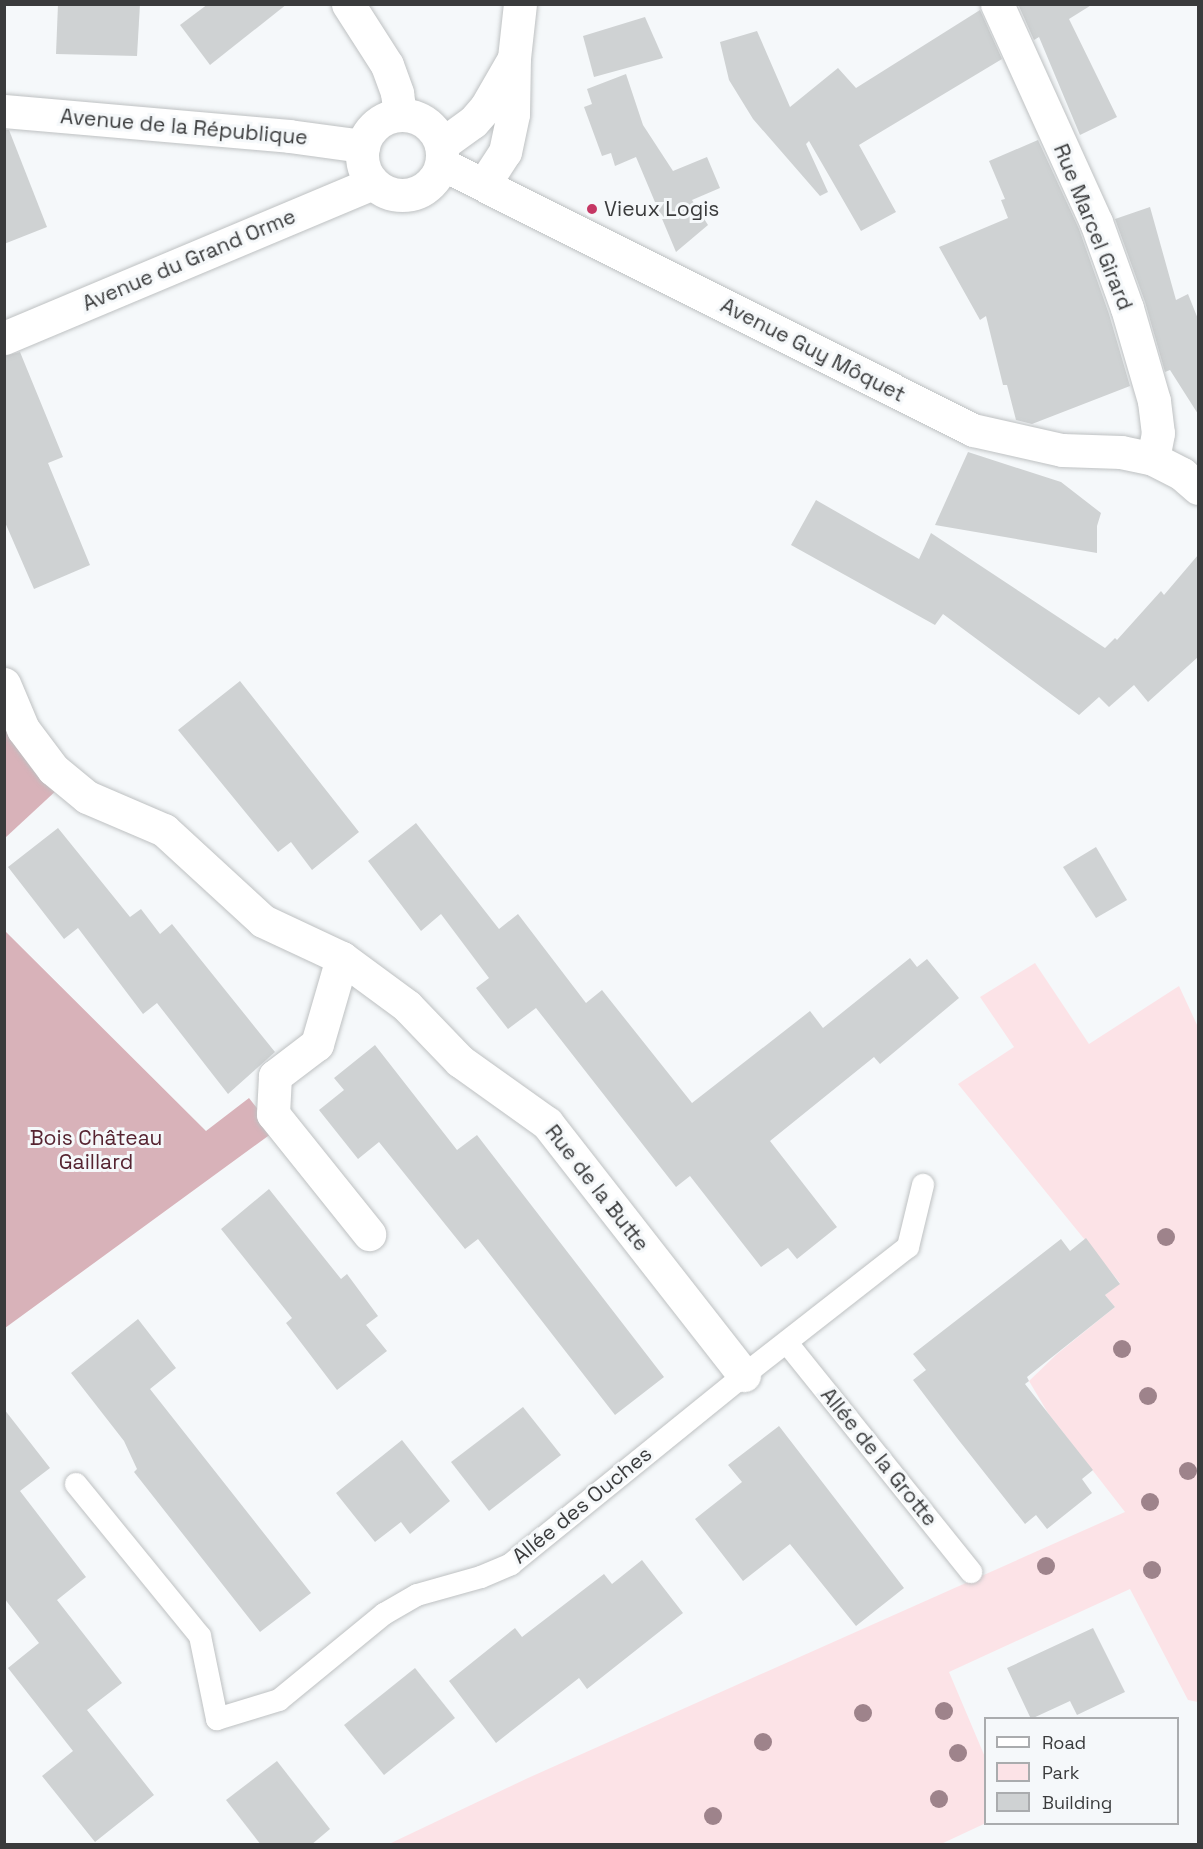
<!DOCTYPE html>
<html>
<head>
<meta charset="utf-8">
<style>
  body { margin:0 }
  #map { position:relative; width:1203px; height:1849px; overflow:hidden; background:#f5f8fa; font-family:"Space Grotesk",sans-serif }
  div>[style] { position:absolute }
  .green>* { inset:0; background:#fce3e7 }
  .forest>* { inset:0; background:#d8b2b9 }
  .building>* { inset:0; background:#cfd2d3 }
  .roads { filter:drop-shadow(0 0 2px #bec1c2) drop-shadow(0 0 2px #bec1c2) }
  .service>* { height:22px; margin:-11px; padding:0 11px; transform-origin:11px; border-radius:11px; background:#fff }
  .minor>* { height:33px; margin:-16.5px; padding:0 16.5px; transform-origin:16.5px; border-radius:16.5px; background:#fff }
  .tertiary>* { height:33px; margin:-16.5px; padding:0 16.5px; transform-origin:16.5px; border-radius:16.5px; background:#fff }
  .tertiary>.ring { margin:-16.5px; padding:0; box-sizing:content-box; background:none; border:33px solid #fff; border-radius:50% }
  .trees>* { width:18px; height:18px; margin:-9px; border-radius:50%; background:#9e838b }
  .dots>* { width:16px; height:16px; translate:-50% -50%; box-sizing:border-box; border:3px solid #f5f8fa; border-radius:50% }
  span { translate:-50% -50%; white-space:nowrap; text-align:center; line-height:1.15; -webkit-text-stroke:6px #f5f8fa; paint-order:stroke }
  .street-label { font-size:21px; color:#3a3b3c }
  .poi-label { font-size:21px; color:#3a3b3c }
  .left { translate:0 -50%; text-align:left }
  .park-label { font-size:21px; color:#562431 }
  .frame { position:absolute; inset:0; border:6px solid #3a3b3c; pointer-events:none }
  .legend { position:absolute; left:984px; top:1717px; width:195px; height:108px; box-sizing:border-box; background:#f5f8fa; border:2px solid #aaacae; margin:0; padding:8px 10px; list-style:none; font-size:18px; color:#3a3b3c }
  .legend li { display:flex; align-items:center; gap:12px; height:30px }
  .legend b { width:30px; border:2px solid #aaacae }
</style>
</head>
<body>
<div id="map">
  <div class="green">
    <div style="clip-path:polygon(1035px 963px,1089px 1044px,1179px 986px,1198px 1027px,1198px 1702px,1188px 1700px,1130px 1589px,949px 1672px,985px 1757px,986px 1823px,941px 1844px,389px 1844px,528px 1778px,1125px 1512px,1048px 1413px,1029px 1381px,1057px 1354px,1115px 1307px,1105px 1295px,1120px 1283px,958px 1084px,1014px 1047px,980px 997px)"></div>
  </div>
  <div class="forest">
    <div style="clip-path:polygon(4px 687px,59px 788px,5px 838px,4px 838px)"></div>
    <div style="clip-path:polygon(4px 930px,206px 1131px,249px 1098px,275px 1131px,5px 1328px)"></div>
  </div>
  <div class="building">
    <div style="clip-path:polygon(58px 4px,140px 4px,137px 56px,56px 54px)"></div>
    <div style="clip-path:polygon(208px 4px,287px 4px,210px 65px,180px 25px)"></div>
    <div style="clip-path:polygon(1018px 4px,1093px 4px,1069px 19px,1117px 117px,1080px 135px,1039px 37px,1034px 40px)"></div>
    <div style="clip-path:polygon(980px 10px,1002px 59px,859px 145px,896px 212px,861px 231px,809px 141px,806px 144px,828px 192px,820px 196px,753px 119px,729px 80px,720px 42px,757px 31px,790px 107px,838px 68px,856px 88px)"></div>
    <div style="clip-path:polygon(645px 17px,663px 58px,594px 77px,583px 36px)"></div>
    <div style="clip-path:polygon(626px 74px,643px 125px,673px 171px,707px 157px,720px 188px,692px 200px,708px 225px,676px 252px,636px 157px,615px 166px,611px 153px,602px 156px,584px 107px,592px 104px,587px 89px)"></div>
    <div style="clip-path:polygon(4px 130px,9px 130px,47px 227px,4px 244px)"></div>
    <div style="clip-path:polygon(1038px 140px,1079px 229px,1109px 314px,1130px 386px,1032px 424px,1016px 420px,1007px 385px,1003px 385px,986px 316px,980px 320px,939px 247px,1008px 218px,1001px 200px,1005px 199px,989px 161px)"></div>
    <div style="clip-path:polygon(1150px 207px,1176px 300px,1188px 294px,1198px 319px,1198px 414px,1170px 370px,1165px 372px,1145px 302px,1115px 219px)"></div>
    <div style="clip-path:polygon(20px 352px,63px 457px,48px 463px,90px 565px,34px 589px,4px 520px,4px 356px)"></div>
    <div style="clip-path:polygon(968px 452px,1061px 482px,1101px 513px,1097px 526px,1097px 553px,935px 525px)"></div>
    <div style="clip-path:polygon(816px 500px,919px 559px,931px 533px,1105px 648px,1115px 638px,1117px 640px,1161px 591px,1164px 595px,1198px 555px,1198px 657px,1148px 702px,1134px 685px,1109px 707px,1099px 697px,1079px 715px,943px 614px,935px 625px,791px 545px)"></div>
    <div style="clip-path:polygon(240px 681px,359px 832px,312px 870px,291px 842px,278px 852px,178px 730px)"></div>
    <div style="clip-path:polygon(416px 823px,499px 929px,518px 914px,586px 1003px,602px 990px,692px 1103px,810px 1011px,823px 1028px,910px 958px,917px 967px,927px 959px,959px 998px,880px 1064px,874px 1057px,770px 1141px,837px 1227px,797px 1259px,788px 1248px,761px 1267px,690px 1176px,676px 1187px,536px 1008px,508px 1029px,476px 988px,489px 978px,441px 914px,421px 931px,368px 861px)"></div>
    <div style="clip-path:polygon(58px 828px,130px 917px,141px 909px,160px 934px,172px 924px,275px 1052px,228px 1094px,157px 1003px,143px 1014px,78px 928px,64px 939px,8px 867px)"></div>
    <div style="clip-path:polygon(1096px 847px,1127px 900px,1096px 918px,1063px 867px)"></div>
    <div style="clip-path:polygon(375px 1045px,457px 1150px,477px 1135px,664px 1377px,615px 1415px,478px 1239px,465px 1249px,379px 1142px,358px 1159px,319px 1110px,344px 1090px,334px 1078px)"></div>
    <div style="clip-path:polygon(269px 1189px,341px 1279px,347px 1274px,378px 1316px,366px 1325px,387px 1351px,337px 1390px,286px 1323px,292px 1318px,221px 1229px)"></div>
    <div style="clip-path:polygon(1086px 1238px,1120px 1284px,1105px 1295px,1115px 1307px,1027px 1377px,1029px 1381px,1025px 1384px,1093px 1470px,1082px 1479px,1092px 1493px,1047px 1529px,1036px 1515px,1025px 1524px,957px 1438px,913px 1380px,926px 1370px,913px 1354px,1061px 1239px,1070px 1251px)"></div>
    <div style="clip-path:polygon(138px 1319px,176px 1368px,150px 1389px,311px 1593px,260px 1632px,134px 1472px,137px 1469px,124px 1441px,71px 1373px)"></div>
    <div style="clip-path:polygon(523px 1407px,561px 1455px,489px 1511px,451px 1462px)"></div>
    <div style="clip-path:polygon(4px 1409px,50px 1468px,20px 1491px,86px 1577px,57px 1600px,122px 1683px,87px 1710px,154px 1795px,95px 1842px,42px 1776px,73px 1751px,8px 1668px,39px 1643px,4px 1598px)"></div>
    <div style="clip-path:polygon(779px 1426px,904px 1588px,856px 1626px,790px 1544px,743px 1581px,695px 1519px,742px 1482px,728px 1465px)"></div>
    <div style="clip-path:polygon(402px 1440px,450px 1501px,410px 1534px,401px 1522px,375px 1542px,336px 1493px)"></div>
    <div style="clip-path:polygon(642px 1560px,683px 1613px,587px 1689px,579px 1678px,496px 1743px,449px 1681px,515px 1628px,522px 1637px,604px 1574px,612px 1584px)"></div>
    <div style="clip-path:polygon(1093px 1628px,1125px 1692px,1077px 1715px,1070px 1701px,1031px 1719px,1007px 1668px)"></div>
    <div style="clip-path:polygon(415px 1668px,455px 1718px,384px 1775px,344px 1725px)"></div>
    <div style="clip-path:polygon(277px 1761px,330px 1829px,311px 1845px,261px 1845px,226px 1800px)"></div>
  </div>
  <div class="roads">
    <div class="service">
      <div style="left:787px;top:1343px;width:294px;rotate:51.2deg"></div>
      <div style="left:76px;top:1484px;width:196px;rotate:50.8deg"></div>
      <div style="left:200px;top:1636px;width:85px;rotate:78.4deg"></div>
      <div style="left:217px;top:1719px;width:65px;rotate:-17deg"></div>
      <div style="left:279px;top:1700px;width:136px;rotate:-39.3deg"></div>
      <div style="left:384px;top:1614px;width:38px;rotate:-30deg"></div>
      <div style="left:417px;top:1595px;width:66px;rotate:-15.7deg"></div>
      <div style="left:481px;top:1577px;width:33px;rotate:-23deg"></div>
      <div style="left:511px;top:1564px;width:300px;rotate:-39deg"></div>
      <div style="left:744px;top:1375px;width:208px;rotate:-38deg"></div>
      <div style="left:908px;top:1247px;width:64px;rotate:-76.4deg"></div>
    </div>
    <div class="minor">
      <div style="left:348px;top:4px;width:72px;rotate:57.4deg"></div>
      <div style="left:387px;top:65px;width:30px;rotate:70deg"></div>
      <div style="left:397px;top:93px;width:21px;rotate:82deg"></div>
      <div style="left:997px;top:4px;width:239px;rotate:65.6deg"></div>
      <div style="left:1096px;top:222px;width:91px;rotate:70.2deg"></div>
      <div style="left:1127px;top:308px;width:97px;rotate:73.8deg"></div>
      <div style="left:1154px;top:401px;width:32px;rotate:83deg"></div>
      <div style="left:1158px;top:433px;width:26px;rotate:101deg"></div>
      <div style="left:441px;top:145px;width:39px;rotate:-36deg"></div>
      <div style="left:473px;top:122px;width:20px;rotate:-49deg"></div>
      <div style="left:486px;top:107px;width:54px;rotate:-60.1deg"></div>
      <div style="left:484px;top:184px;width:38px;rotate:-57deg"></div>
      <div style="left:505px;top:152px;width:39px;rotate:-78deg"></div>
      <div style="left:513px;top:114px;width:56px;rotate:-89deg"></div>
      <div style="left:514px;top:58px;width:54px;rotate:-83.7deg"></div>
      <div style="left:4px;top:338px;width:400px;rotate:-22.8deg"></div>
      <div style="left:4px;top:684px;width:49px;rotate:67.1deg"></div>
      <div style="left:23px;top:729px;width:50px;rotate:53.1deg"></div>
      <div style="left:53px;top:769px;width:44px;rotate:39.5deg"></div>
      <div style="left:87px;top:797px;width:84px;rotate:23.2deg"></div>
      <div style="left:164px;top:830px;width:134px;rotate:42.6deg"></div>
      <div style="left:263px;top:921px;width:87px;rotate:25.1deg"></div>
      <div style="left:342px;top:958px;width:81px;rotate:36.4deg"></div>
      <div style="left:407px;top:1006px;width:76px;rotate:46.1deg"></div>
      <div style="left:460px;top:1061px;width:107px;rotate:35.5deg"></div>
      <div style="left:547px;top:1123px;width:320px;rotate:52deg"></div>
      <div style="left:342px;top:958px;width:90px;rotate:106.2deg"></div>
      <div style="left:317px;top:1044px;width:53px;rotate:142.7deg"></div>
      <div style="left:275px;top:1076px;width:38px;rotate:93deg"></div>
      <div style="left:273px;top:1114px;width:154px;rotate:51.3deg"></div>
    </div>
    <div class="tertiary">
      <div style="left:4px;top:111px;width:286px;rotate:5deg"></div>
      <div style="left:289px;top:136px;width:75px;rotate:7.7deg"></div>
      <div class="ring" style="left:362px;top:115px;width:47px;height:47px"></div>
      <div style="left:442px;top:164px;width:594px;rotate:26.61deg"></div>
      <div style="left:973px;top:430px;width:91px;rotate:12.7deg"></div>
      <div style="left:1062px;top:450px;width:59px;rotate:1.9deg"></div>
      <div style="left:1121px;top:452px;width:33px;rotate:12deg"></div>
      <div style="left:1153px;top:459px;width:33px;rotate:27deg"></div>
      <div style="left:1182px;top:474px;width:21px;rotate:41deg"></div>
    </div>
  </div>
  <div class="trees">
    <div style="left:1166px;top:1237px"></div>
    <div style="left:1122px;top:1349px"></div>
    <div style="left:1148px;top:1396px"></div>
    <div style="left:1188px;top:1471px"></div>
    <div style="left:1150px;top:1502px"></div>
    <div style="left:1046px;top:1566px"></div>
    <div style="left:1152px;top:1570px"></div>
    <div style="left:944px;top:1711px"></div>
    <div style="left:863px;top:1713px"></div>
    <div style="left:763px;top:1742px"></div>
    <div style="left:958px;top:1753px"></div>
    <div style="left:939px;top:1799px"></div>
    <div style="left:713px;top:1816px"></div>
  </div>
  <div class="dots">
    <div style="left:592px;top:209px;background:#c53764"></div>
  </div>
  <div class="street-label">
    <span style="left:184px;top:127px;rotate:5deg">Avenue de la République</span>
    <span style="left:1093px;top:227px;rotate:68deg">Rue Marcel Girard</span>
    <span style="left:189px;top:260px;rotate:-23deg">Avenue du Grand Orme</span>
    <span style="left:813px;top:350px;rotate:27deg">Avenue Guy Môquet</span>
    <span style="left:597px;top:1188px;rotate:52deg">Rue de la Butte</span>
    <span style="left:879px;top:1457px;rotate:51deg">Allée de la Grotte</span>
    <span style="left:582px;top:1505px;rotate:-39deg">Allée des Ouches</span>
  </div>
  <div class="poi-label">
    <span class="left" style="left:604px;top:209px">Vieux Logis</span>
  </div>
  <div class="park-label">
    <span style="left:96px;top:1150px">Bois Château<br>Gaillard</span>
  </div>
  <div class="frame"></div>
  <ul class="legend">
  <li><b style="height:8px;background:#fff"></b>Road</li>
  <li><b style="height:16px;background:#fce3e7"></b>Park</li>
  <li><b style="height:16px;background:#cfd2d3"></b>Building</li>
  </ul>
</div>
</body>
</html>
